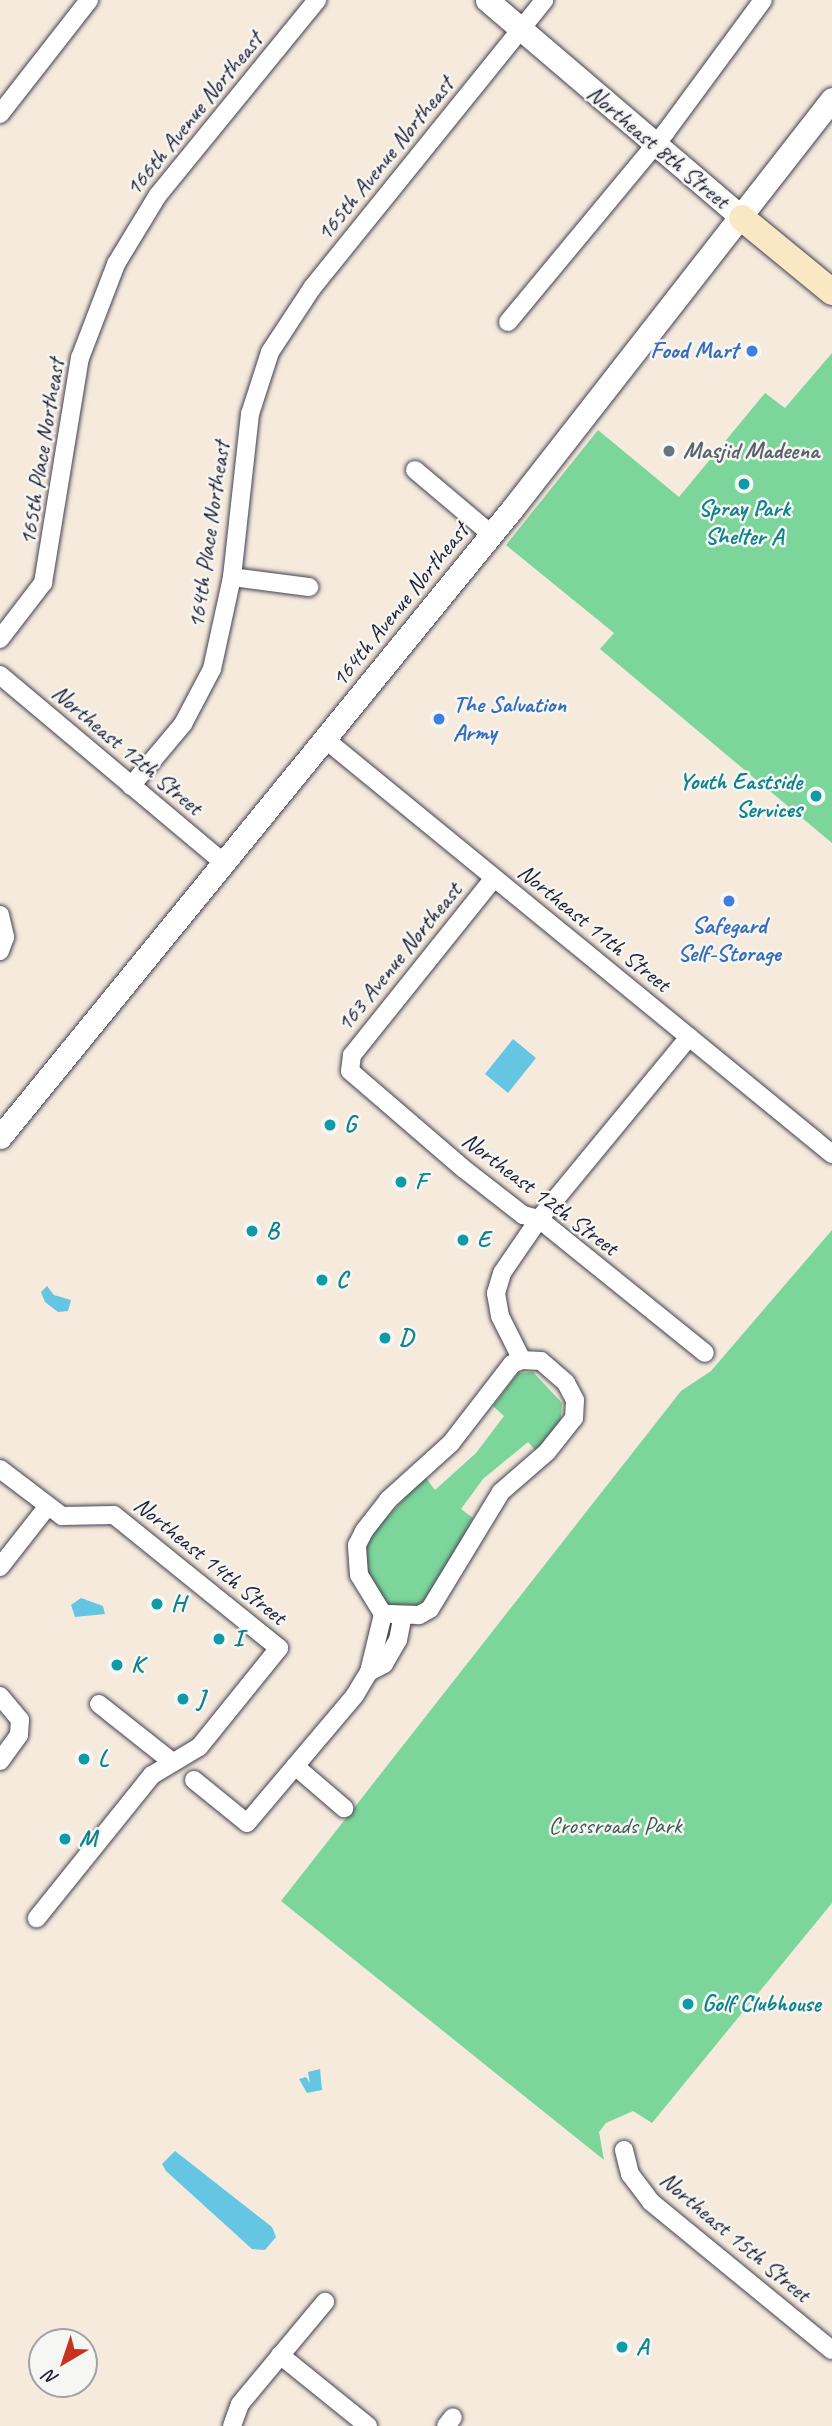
<!DOCTYPE html>
<html>
<head>
<meta charset="utf-8">
<style>
  body { margin:0 }
  #map { position:relative; width:832px; height:2426px; overflow:hidden; background:#f5eadc; font-family:Caveat,sans-serif }
  div>[style] { position:absolute }
  .green>* { inset:0; background:#7cd59a }
  .water>* { inset:0; background:#65c6e3 }
  .roads { filter:drop-shadow(0 0 2px #424053) drop-shadow(0 0 2px #424053) }
  .minor>* { height:18px; margin:-9px; padding:0 9px; transform-origin:9px; border-radius:9px; background:#fff }
  .tertiary>* { height:23px; margin:-11.5px; padding:0 11.5px; transform-origin:11.5px; border-radius:11.5px; background:#fff }
  .secondary>* { height:26px; margin:-13px; padding:0 13px; transform-origin:13px; border-radius:13px; background:#fae7c3 }
  .dots>* { width:19px; height:19px; translate:-50% -50%; box-sizing:border-box; border:4px solid #f6f6f2; border-radius:50% }
  span { translate:-50% -50%; white-space:nowrap; text-align:center; line-height:1.15; -webkit-text-stroke:5px #f6f6f2; paint-order:stroke }
  .street-label { font-size:24px; color:#22223b }
  .shop-label { font-size:24px; color:#366cbe; font-weight:700 }
  .right { translate:-100% -50%; text-align:right }
  .left { translate:0 -50%; text-align:left }
  .worship-label { font-size:24px; color:#5b616d; font-weight:700 }
  .culture-label { font-size:24px; color:#0d838f; font-weight:700 }
  .park-label { font-size:24px; color:#3d5858 }
  .north { position:absolute; left:28px; top:2328px; width:70px; height:70px; box-sizing:border-box; background:#f6f6f2; border:2px solid #a1a1a9; border-radius:50%; rotate:219deg; font-size:19px; font-weight:700; line-height:28px; text-align:center; color:#22223b }
  .north::after { content:''; display:block; margin:auto; width:24px; height:32px; background:#c8321e; clip-path:polygon(50% 0,100% 100%,50% 72%,0 100%) }
</style>
</head>
<body>
<div id="map">
  <div class="green">
    <div style="clip-path:polygon(832px 353px,832px 843px,600px 649px,614px 633px,506px 545px,598px 430px,679px 497px,765px 393px,785px 408px)"></div>
    <div style="clip-path:polygon(832px 1230px,832px 1903px,652px 2123px,633px 2111px,606px 2123px,599px 2132px,604px 2160px,281px 1901px,681px 1391px,711px 1371px)"></div>
    <div style="clip-path:polygon(533px 1372px,562px 1403px,560px 1428px,537px 1452px,528px 1442px,483px 1479px,461px 1509px,473px 1518px,436px 1590px,418px 1607px,394px 1608px,377px 1597px,368px 1580px,363px 1552px,371px 1534px,420px 1482px,426px 1478px,435px 1490px,476px 1453px,504px 1416px,493px 1406px,518px 1373px)"></div>
  </div>
  <div class="water">
    <div style="clip-path:polygon(513px 1039px,536px 1058px,508px 1093px,485px 1074px)"></div>
    <div style="clip-path:polygon(47px 1286px,54px 1295px,71px 1300px,68px 1311px,58px 1312px,45px 1302px,41px 1292px)"></div>
    <div style="clip-path:polygon(81px 1598px,103px 1606px,105px 1614px,75px 1617px,71px 1605px)"></div>
    <div style="clip-path:polygon(320px 2069px,322px 2090px,307px 2093px,299px 2079px,306px 2077px,310px 2083px,308px 2072px)"></div>
    <div style="clip-path:polygon(175px 2151px,272px 2227px,276px 2237px,265px 2250px,252px 2249px,166px 2171px,162px 2164px)"></div>
  </div>
  <div class="roads">
    <div class="minor">
      <div style="left:0;top:114px;width:145px;rotate:-52deg"></div>
      <div style="left:508px;top:322px;width:246px;rotate:-50.3deg"></div>
      <div style="left:665px;top:133px;width:165px;rotate:-53.6deg"></div>
      <div style="left:415px;top:470px;width:99px;rotate:40.1deg"></div>
      <div style="left:232px;top:577px;width:78px;rotate:7.4deg"></div>
      <div style="left:0;top:639px;width:71px;rotate:-52.5deg"></div>
      <div style="left:43px;top:583px;width:228px;rotate:-80.7deg"></div>
      <div style="left:80px;top:358px;width:101px;rotate:-69deg"></div>
      <div style="left:116px;top:264px;width:81px;rotate:-58.7deg"></div>
      <div style="left:158px;top:195px;width:252px;rotate:-50.8deg"></div>
      <div style="left:0;top:675px;width:291px;rotate:40deg"></div>
      <div style="left:326px;top:740px;width:654px;rotate:39.29deg"></div>
      <div style="left:131px;top:786px;width:81px;rotate:-50deg"></div>
      <div style="left:183px;top:724px;width:62px;rotate:-62.2deg"></div>
      <div style="left:212px;top:669px;width:94px;rotate:-77.7deg"></div>
      <div style="left:232px;top:577px;width:164px;rotate:-83.7deg"></div>
      <div style="left:250px;top:414px;width:65px;rotate:-72.1deg"></div>
      <div style="left:270px;top:352px;width:77px;rotate:-56.7deg"></div>
      <div style="left:312px;top:288px;width:370px;rotate:-51.1deg"></div>
      <div style="left:494px;top:878px;width:227px;rotate:128.7deg"></div>
      <div style="left:352px;top:1055px;width:16px;rotate:97deg"></div>
      <div style="left:350px;top:1071px;width:150px;rotate:40.7deg"></div>
      <div style="left:464px;top:1169px;width:75px;rotate:37.9deg"></div>
      <div style="left:523px;top:1215px;width:16px;rotate:14deg"></div>
      <div style="left:539px;top:1219px;width:213px;rotate:38.9deg"></div>
      <div style="left:0;top:915px;width:23px;rotate:77deg"></div>
      <div style="left:5px;top:937px;width:15px;rotate:110deg"></div>
      <div style="left:522px;top:1360px;width:19px;rotate:3deg"></div>
      <div style="left:541px;top:1361px;width:33px;rotate:41deg"></div>
      <div style="left:566px;top:1383px;width:19px;rotate:62deg"></div>
      <div style="left:575px;top:1400px;width:18px;rotate:93deg"></div>
      <div style="left:574px;top:1418px;width:43px;rotate:128.5deg"></div>
      <div style="left:547px;top:1452px;width:61px;rotate:139deg"></div>
      <div style="left:501px;top:1492px;width:137px;rotate:121.3deg"></div>
      <div style="left:430px;top:1609px;width:13px;rotate:151deg"></div>
      <div style="left:419px;top:1615px;width:36px;rotate:-178deg"></div>
      <div style="left:383px;top:1614px;width:46px;rotate:-121.6deg"></div>
      <div style="left:359px;top:1575px;width:30px;rotate:-94deg"></div>
      <div style="left:357px;top:1545px;width:16px;rotate:-63deg"></div>
      <div style="left:364px;top:1531px;width:39px;rotate:-52deg"></div>
      <div style="left:388px;top:1500px;width:85px;rotate:-42.1deg"></div>
      <div style="left:451px;top:1443px;width:100px;rotate:-52.3deg"></div>
      <div style="left:512px;top:1364px;width:11px;rotate:-22deg"></div>
      <div style="left:522px;top:1360px;width:49px;rotate:-116.6deg"></div>
      <div style="left:500px;top:1316px;width:23px;rotate:-100deg"></div>
      <div style="left:496px;top:1293px;width:21px;rotate:-73deg"></div>
      <div style="left:502px;top:1273px;width:65px;rotate:-55.6deg"></div>
      <div style="left:539px;top:1219px;width:236px;rotate:-50.5deg"></div>
      <div style="left:0;top:1469px;width:78px;rotate:37.2deg"></div>
      <div style="left:62px;top:1516px;width:52px;rotate:-1.1deg"></div>
      <div style="left:114px;top:1515px;width:212px;rotate:38.9deg"></div>
      <div style="left:279px;top:1648px;width:127px;rotate:128.9deg"></div>
      <div style="left:199px;top:1747px;width:55px;rotate:149.2deg"></div>
      <div style="left:152px;top:1775px;width:184px;rotate:128.8deg"></div>
      <div style="left:0;top:1567px;width:76px;rotate:-51.9deg"></div>
      <div style="left:369px;top:1672px;width:17px;rotate:-28deg"></div>
      <div style="left:384px;top:1664px;width:28px;rotate:-60deg"></div>
      <div style="left:398px;top:1640px;width:25px;rotate:-79deg"></div>
      <div style="left:0;top:1696px;width:31px;rotate:50deg"></div>
      <div style="left:20px;top:1720px;width:15px;rotate:94deg"></div>
      <div style="left:19px;top:1735px;width:32px;rotate:126deg"></div>
      <div style="left:99px;top:1704px;width:92px;rotate:38.4deg"></div>
      <div style="left:295px;top:1766px;width:65px;rotate:40.6deg"></div>
      <div style="left:194px;top:1780px;width:68px;rotate:39.1deg"></div>
      <div style="left:247px;top:1823px;width:167px;rotate:-49.8deg"></div>
      <div style="left:355px;top:1695px;width:27px;rotate:-59deg"></div>
      <div style="left:369px;top:1672px;width:60px;rotate:-76.4deg"></div>
      <div style="left:624px;top:2150px;width:25px;rotate:76deg"></div>
      <div style="left:630px;top:2174px;width:35px;rotate:53deg"></div>
      <div style="left:651px;top:2202px;width:234px;rotate:39.3deg"></div>
      <div style="left:280px;top:2355px;width:113px;rotate:38.9deg"></div>
      <div style="left:232px;top:2426px;width:23px;rotate:-70deg"></div>
      <div style="left:240px;top:2404px;width:133px;rotate:-50.2deg"></div>
      <div style="left:446px;top:2426px;width:11px;rotate:-52deg"></div>
    </div>
    <div class="tertiary">
      <div style="left:487px;top:0;width:335px;rotate:40.5deg"></div>
      <div style="left:0;top:1137px;width:810px;rotate:-50.81deg"></div>
      <div style="left:512px;top:509px;width:520px;rotate:-52.03deg"></div>
    </div>
    <div class="secondary">
      <div style="left:742px;top:218px;width:117px;rotate:39.4deg"></div>
    </div>
  </div>
  <div class="dots">
    <div style="left:752px;top:351px;background:#3f7fe0"></div>
    <div style="left:669px;top:451px;background:#6b7280"></div>
    <div style="left:744px;top:484px;background:#0f9aa8"></div>
    <div style="left:439px;top:719px;background:#3f7fe0"></div>
    <div style="left:816px;top:796px;background:#0f9aa8"></div>
    <div style="left:729px;top:901px;background:#3f7fe0"></div>
    <div style="left:330px;top:1125px;background:#0f9aa8"></div>
    <div style="left:401px;top:1182px;background:#0f9aa8"></div>
    <div style="left:252px;top:1231px;background:#0f9aa8"></div>
    <div style="left:463px;top:1240px;background:#0f9aa8"></div>
    <div style="left:322px;top:1280px;background:#0f9aa8"></div>
    <div style="left:385px;top:1338px;background:#0f9aa8"></div>
    <div style="left:157px;top:1604px;background:#0f9aa8"></div>
    <div style="left:219px;top:1639px;background:#0f9aa8"></div>
    <div style="left:117px;top:1665px;background:#0f9aa8"></div>
    <div style="left:183px;top:1699px;background:#0f9aa8"></div>
    <div style="left:84px;top:1759px;background:#0f9aa8"></div>
    <div style="left:65px;top:1839px;background:#0f9aa8"></div>
    <div style="left:688px;top:2004px;background:#0f9aa8"></div>
    <div style="left:622px;top:2347px;background:#0f9aa8"></div>
  </div>
  <div class="street-label">
    <span style="left:194px;top:114px;rotate:-51deg">166th Avenue Northeast</span>
    <span style="left:658px;top:147px;rotate:40deg">Northeast 8th Street</span>
    <span style="left:385px;top:159px;rotate:-51deg">165th Avenue Northeast</span>
    <span style="left:42px;top:452px;rotate:-81deg">165th Place Northeast</span>
    <span style="left:209px;top:535px;rotate:-82deg">164th Place Northeast</span>
    <span style="left:400px;top:605px;rotate:-51deg">164th Avenue Northeast</span>
    <span style="left:127px;top:750px;rotate:40deg">Northeast 12th Street</span>
    <span style="left:594px;top:928px;rotate:39deg">Northeast 11th Street</span>
    <span style="left:399px;top:957px;rotate:-51deg">163 Avenue Northeast</span>
    <span style="left:540px;top:1194px;rotate:37deg">Northeast 12th Street</span>
    <span style="left:210px;top:1561px;rotate:39deg">Northeast 14th Street</span>
    <span style="left:735px;top:2237px;rotate:40deg">Northeast 15th Street</span>
  </div>
  <div class="shop-label">
    <span class="right" style="left:738px;top:351px">Food Mart</span>
    <span class="left" style="left:453px;top:719px">The Salvation<br>Army</span>
    <span style="left:729px;top:940px">Safegard<br>Self-Storage</span>
  </div>
  <div class="worship-label">
    <span class="left" style="left:683px;top:451px">Masjid Madeena</span>
  </div>
  <div class="culture-label">
    <span style="left:744px;top:523px">Spray Park<br>Shelter A</span>
    <span class="right" style="left:802px;top:796px">Youth Eastside<br>Services</span>
    <span class="left" style="left:344px;top:1125px">G</span>
    <span class="left" style="left:415px;top:1182px">F</span>
    <span class="left" style="left:266px;top:1231px">B</span>
    <span class="left" style="left:477px;top:1240px">E</span>
    <span class="left" style="left:336px;top:1280px">C</span>
    <span class="left" style="left:399px;top:1338px">D</span>
    <span class="left" style="left:171px;top:1604px">H</span>
    <span class="left" style="left:233px;top:1639px">I</span>
    <span class="left" style="left:131px;top:1665px">K</span>
    <span class="left" style="left:197px;top:1699px">J</span>
    <span class="left" style="left:98px;top:1759px">L</span>
    <span class="left" style="left:79px;top:1839px">M</span>
    <span class="left" style="left:702px;top:2004px">Golf Clubhouse</span>
    <span class="left" style="left:636px;top:2347px">A</span>
  </div>
  <div class="park-label">
    <span style="left:615px;top:1826px">Crossroads Park</span>
  </div>
  <div class="north">N</div>
</div>
</body>
</html>
